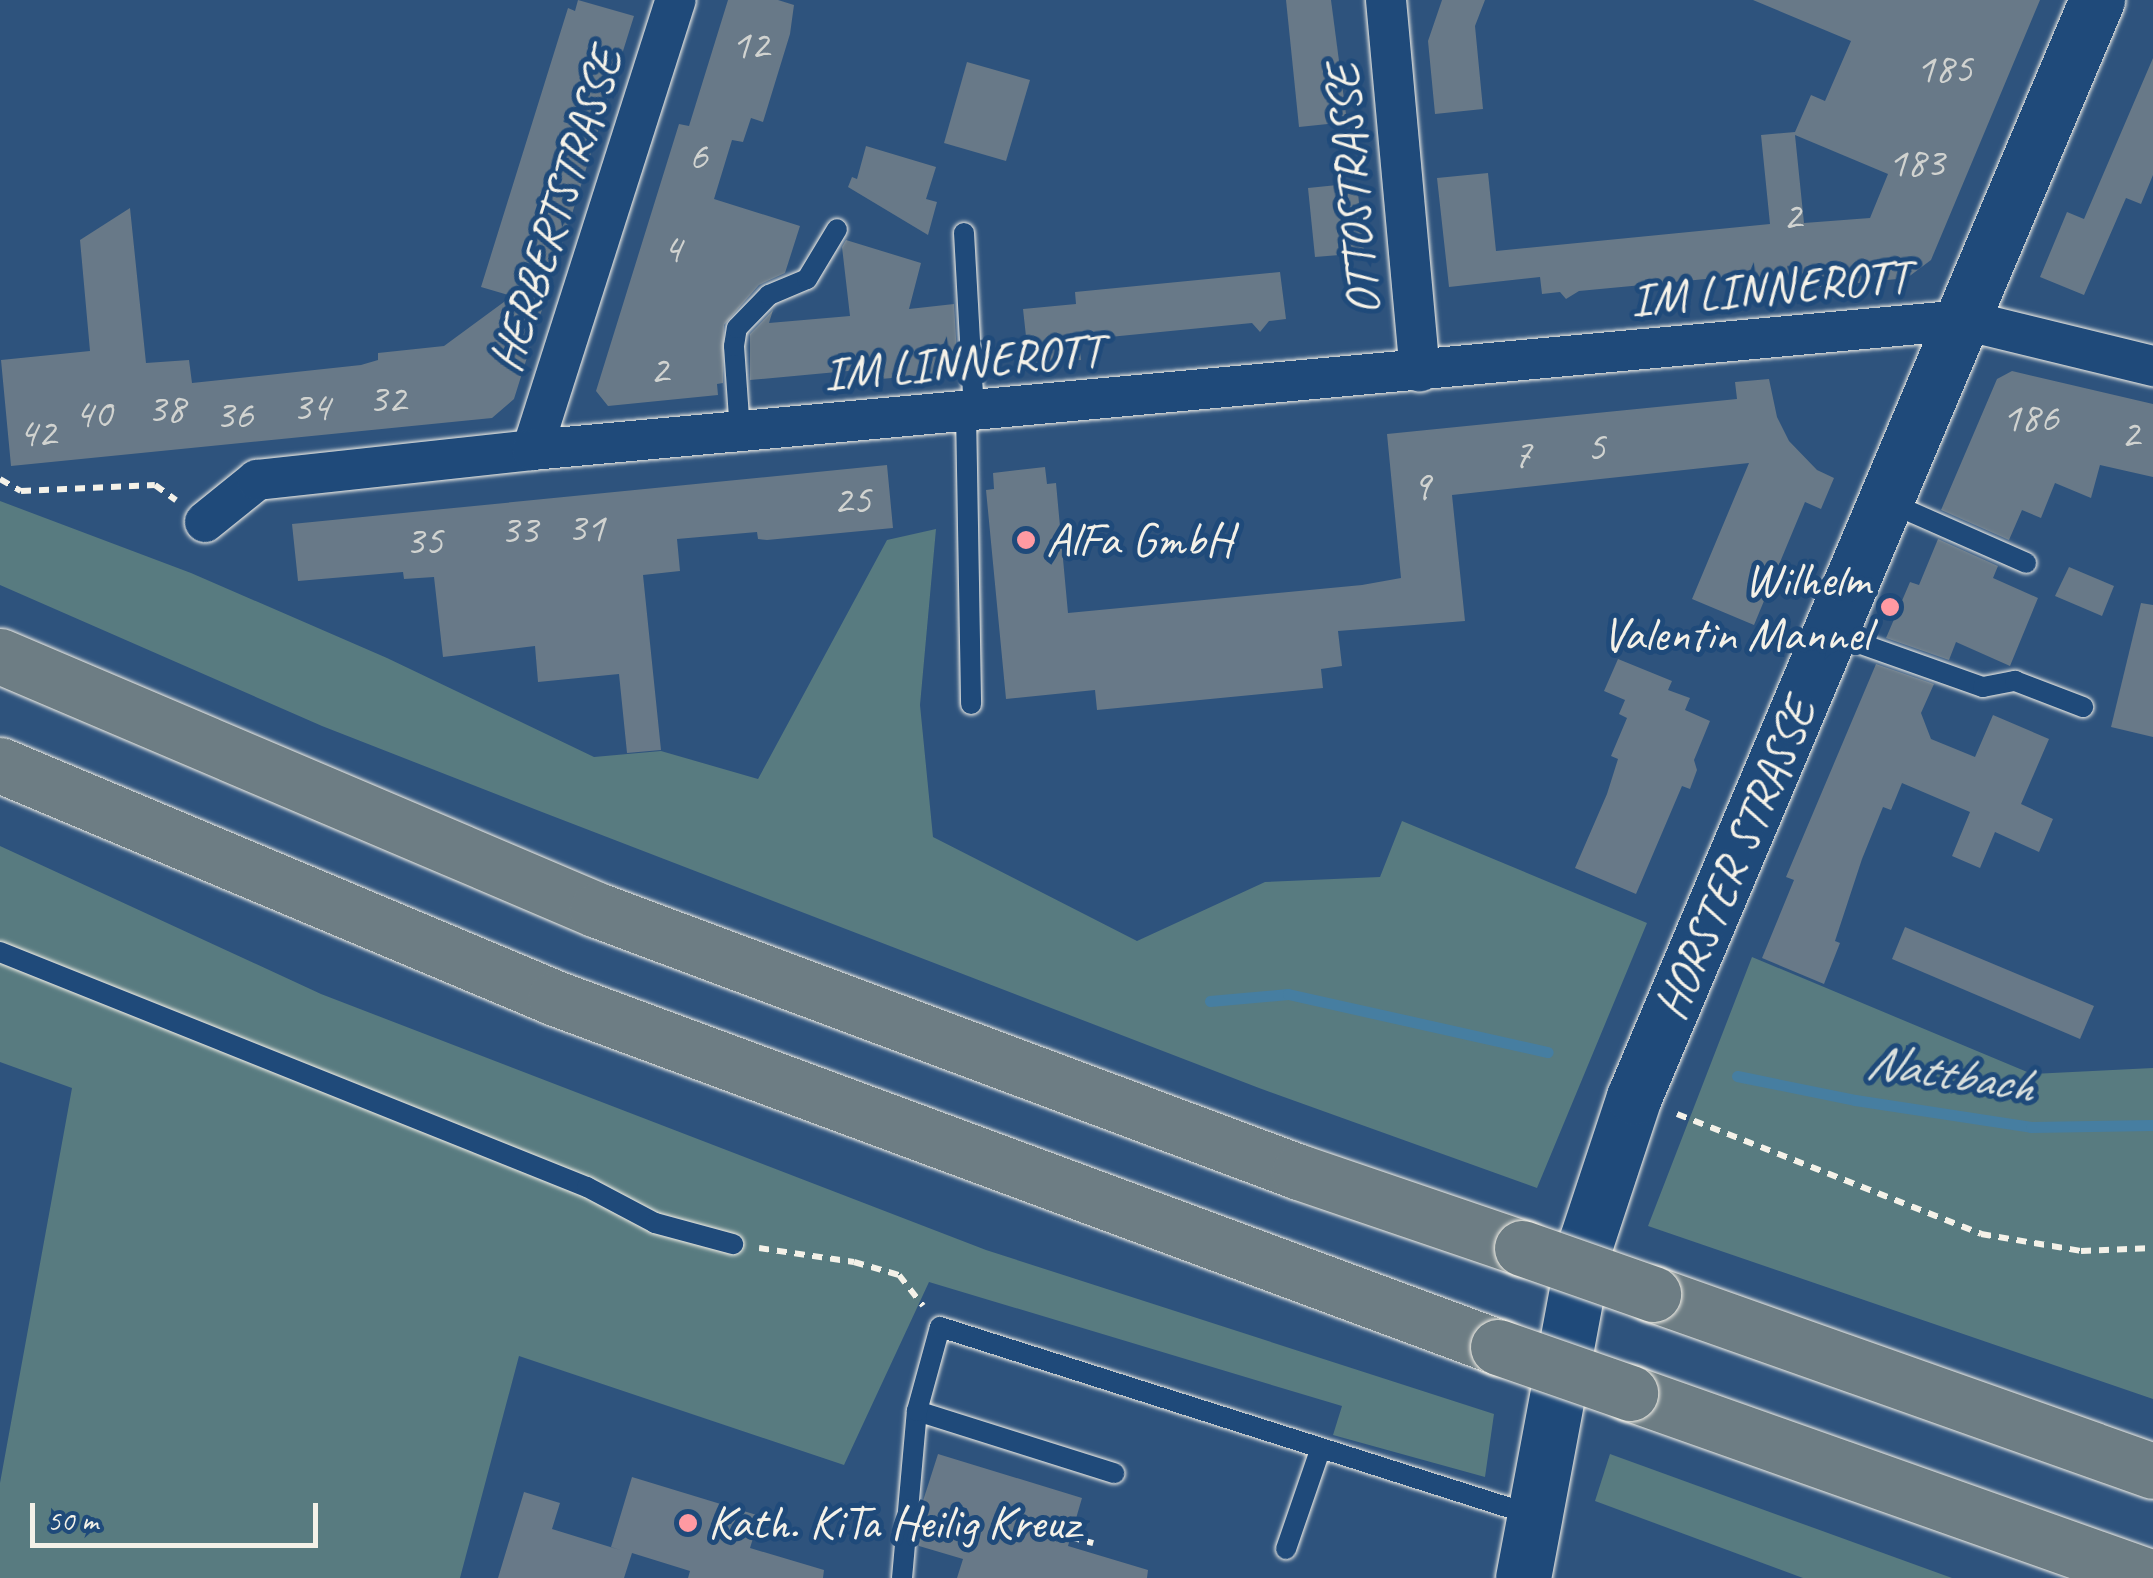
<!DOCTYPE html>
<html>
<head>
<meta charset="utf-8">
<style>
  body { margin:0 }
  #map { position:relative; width:2153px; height:1578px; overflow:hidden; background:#2e537d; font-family:Caveat,sans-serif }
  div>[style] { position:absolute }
  .green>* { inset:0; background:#587b80 }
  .stream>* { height:11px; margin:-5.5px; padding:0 5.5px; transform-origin:5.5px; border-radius:5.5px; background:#467ea1 }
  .building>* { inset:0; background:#687988 }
  .path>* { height:6px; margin-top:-3px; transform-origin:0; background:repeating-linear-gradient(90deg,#f4f1e8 0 10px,transparent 0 18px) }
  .roads { filter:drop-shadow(0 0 2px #f4f1e8) drop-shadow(0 0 2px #f4f1e8) }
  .lane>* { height:20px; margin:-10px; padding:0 10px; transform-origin:10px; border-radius:10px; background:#1f4a7a }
  .street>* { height:40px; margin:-20px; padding:0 20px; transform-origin:20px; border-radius:20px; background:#1f4a7a }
  .secondary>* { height:55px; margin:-27.5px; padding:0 27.5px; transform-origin:27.5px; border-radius:27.5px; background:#1f4a7a }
  .highway>* { height:55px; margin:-27.5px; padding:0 27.5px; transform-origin:27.5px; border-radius:27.5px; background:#6d7d84 }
  .bridges { filter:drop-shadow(0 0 2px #f4f1e8) drop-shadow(0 0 2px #f4f1e8) }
  .highway-bridge>* { height:55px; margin:-27.5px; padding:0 27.5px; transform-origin:27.5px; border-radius:27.5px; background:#6d7d84 }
  .dots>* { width:28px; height:28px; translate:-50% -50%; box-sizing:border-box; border:5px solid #1f4a7a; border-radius:50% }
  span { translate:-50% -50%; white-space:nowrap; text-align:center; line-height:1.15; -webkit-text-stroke:10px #1f4a7a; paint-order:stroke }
  .number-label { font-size:42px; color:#d1d3d0 }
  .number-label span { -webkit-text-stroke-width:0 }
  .street-label { font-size:48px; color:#f4f1e8 }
  .poi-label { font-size:48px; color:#f4f1e8 }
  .left { translate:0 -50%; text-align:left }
  .right { translate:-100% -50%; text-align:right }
  .water-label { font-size:50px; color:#dae0dd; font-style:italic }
  .scale { position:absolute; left:30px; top:1503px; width:288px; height:45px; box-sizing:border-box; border:5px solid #f4f1e8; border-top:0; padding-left:12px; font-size:30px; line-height:35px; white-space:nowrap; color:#f4f1e8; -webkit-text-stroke:8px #1f4a7a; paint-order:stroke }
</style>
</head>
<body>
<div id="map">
  <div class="green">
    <div style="clip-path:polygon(0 501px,191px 573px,387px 658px,594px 757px,661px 751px,758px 779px,887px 540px,936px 529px,920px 705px,933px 837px,1137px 941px,1265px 882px,1380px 877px,1402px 821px,1647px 923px,1537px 1188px,1259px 1088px,542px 812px,322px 726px,0 585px)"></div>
    <div style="clip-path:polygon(0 846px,321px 994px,986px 1250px,1494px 1414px,1485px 1477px,1333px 1435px,1342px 1406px,929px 1282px,844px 1465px,519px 1356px,460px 1578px,0 1578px,0 1483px,72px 1088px,0 1062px)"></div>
    <div style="clip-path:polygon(1752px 957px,2032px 1074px,2153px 1068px,2153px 1399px,1648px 1226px)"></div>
    <div style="clip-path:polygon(1610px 1454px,1952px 1578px,1803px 1578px,1595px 1501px)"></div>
  </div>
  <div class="stream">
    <div style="left:1210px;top:1001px;width:78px;rotate:-5.1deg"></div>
    <div style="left:1288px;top:994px;width:266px;rotate:12.6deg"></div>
    <div style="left:1737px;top:1076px;width:120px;rotate:11.5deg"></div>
    <div style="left:1855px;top:1100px;width:178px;rotate:8.7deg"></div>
    <div style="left:2031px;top:1127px;width:122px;rotate:-0.9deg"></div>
  </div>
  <div class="building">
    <div style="clip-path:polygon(578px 0,634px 16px,514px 399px,492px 418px,11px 466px,1px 360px,90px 351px,80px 240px,130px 208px,146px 363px,189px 360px,192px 383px,361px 365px,378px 360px,378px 353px,444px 346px,512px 296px,481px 287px,568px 8px,575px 11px)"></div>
    <div style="clip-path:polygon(728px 0,778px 0,794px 5px,790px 34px,763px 122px,751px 118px,743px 142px,732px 140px,714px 199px,800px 226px,785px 273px,759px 285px,724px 325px,723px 383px,717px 384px,718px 395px,608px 406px,596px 391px,679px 124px,689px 126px)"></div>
    <div style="clip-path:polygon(1286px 0,1331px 0,1347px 122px,1299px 127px)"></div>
    <div style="clip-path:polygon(1442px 0,1485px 0,1475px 26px,1483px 109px,1435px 114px,1428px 41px)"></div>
    <div style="clip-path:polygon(evenodd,1753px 0,2040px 0,1931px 260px,1907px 278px,1750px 294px,1748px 275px,1579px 291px,1566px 299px,1560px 292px,1542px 294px,1540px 277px,1449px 287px,1437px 178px,1488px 173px,1496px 251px,1770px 224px,1761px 135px,1795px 132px,1811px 95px,1825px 101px,1851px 41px,1753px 0,1795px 135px,1888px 174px,1870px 218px,1804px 223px,1795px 135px)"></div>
    <div style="clip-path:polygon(2153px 58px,2153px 175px,2141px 204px,2126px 198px,2084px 295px,2040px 277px,2067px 212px,2084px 219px)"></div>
    <div style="clip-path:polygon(967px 62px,1030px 80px,1006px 161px,944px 143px)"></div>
    <div style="clip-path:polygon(866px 146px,936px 167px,926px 199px,937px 202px,928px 235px,848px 187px,852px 177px,857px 179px)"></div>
    <div style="clip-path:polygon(1357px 183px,1364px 253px,1315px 257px,1308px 188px)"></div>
    <div style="clip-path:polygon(846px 240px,921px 263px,909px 309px,954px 304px,958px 372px,881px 379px,880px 368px,750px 380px,750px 334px,773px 310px,769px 323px,850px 316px,842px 247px)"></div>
    <div style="clip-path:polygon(1280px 272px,1286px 319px,1269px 321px,1260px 332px,1252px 323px,1079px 340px,1081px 360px,1029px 364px,1023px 309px,1076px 304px,1075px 292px)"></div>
    <div style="clip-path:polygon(2012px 371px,2153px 404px,2153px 477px,2100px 465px,2091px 498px,2055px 483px,2041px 518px,2022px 510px,2009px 540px,1941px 510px,1997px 379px)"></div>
    <div style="clip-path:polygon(1769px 379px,1777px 417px,1789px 441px,1817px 470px,1834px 478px,1821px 509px,1805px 502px,1754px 625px,1692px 599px,1749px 463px,1452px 495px,1465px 621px,1338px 631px,1342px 666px,1321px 669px,1323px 688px,1097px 710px,1095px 690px,1006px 699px,986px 490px,994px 489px,993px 473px,1045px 467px,1047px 484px,1056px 483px,1068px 613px,1362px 585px,1401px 578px,1387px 434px,1737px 399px,1735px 382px)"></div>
    <div style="clip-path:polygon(887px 465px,893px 528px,767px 540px,758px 539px,757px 532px,677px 539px,680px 571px,643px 575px,661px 750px,627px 753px,619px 674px,538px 682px,535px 646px,443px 657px,434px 577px,404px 579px,403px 572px,298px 581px,292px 524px)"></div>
    <div style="clip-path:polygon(1938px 539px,1998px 566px,1993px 578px,2038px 598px,2010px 666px,1956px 642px,1949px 660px,1886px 638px,1910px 582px,1919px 585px)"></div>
    <div style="clip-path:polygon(2069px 567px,2114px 586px,2102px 616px,2055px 596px)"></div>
    <div style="clip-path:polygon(2141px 603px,2153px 605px,2153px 737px,2111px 727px)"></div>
    <div style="clip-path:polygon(1618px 659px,1672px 681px,1668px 690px,1690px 698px,1685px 710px,1710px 721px,1694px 760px,1697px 770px,1690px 789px,1682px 786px,1636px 894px,1575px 868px,1607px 794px,1618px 759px,1611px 756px,1627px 718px,1619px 714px,1625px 700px,1604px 691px)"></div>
    <div style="clip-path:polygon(1876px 664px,1934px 684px,1921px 713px,1931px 739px,1975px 757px,1993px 715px,2049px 739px,2021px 804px,2053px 819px,2039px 852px,1995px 832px,1980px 868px,1952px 856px,1970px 812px,1902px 783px,1891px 810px,1883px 807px,1862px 859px,1835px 941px,1840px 943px,1824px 984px,1762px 958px,1794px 880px,1786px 877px)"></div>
    <div style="clip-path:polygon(1905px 927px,2094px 1006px,2080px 1039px,1892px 959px)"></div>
    <div style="clip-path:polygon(938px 1454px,1082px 1498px,1068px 1546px,1148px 1570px,1147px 1578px,957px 1578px,963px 1559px,919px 1546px,922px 1504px)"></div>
    <div style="clip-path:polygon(632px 1477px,760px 1516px,750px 1548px,824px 1570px,823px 1578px,688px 1578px,690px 1571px,632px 1553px,624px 1578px,498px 1578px,524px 1492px,560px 1503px,552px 1529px,620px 1550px,611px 1547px)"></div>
  </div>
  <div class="path">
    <div style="left:0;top:479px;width:24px;rotate:30deg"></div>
    <div style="left:21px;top:491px;width:134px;rotate:-2.6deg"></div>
    <div style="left:155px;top:485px;width:26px;rotate:36deg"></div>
    <div style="left:1677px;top:1114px;width:327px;rotate:21.5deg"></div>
    <div style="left:1981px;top:1234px;width:101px;rotate:9.6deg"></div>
    <div style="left:2081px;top:1251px;width:72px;rotate:-2.4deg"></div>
    <div style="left:759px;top:1248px;width:96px;rotate:8.4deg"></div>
    <div style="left:854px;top:1262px;width:47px;rotate:16.1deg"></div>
    <div style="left:899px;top:1275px;width:39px;rotate:52deg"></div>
    <div style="left:1070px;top:1537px;width:24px;rotate:15deg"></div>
  </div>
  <div class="roads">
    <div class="lane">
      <div style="left:964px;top:233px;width:178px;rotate:86.8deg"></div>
      <div style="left:966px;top:412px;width:292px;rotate:89deg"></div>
      <div style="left:740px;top:432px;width:86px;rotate:-94deg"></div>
      <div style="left:734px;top:346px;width:18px;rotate:-81deg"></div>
      <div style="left:737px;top:328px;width:46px;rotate:-45.9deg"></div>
      <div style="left:769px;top:295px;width:41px;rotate:-22.8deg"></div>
      <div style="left:807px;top:279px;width:58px;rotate:-59deg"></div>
      <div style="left:1888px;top:502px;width:151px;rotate:23.8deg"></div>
      <div style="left:1833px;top:634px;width:159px;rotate:19.5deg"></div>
      <div style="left:1983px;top:687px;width:33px;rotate:-11deg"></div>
      <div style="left:2015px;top:681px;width:73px;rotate:20.9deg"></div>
      <div style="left:0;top:952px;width:632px;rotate:21.82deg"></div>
      <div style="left:587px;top:1187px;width:77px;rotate:27.9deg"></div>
      <div style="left:655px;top:1223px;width:81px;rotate:15.1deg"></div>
      <div style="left:917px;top:1411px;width:207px;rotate:17.5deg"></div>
      <div style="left:1286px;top:1549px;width:105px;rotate:-71deg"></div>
      <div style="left:902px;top:1578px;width:168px;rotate:-84.9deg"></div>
      <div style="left:917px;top:1411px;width:87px;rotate:-74.7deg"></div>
      <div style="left:940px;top:1327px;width:621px;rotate:17.62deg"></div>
    </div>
    <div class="street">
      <div style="left:1386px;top:0;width:373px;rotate:84.8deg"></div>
      <div style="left:532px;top:450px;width:472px;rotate:-72.3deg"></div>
      <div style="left:205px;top:522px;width:67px;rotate:-38.9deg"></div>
      <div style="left:257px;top:480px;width:277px;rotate:-6.2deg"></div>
      <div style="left:532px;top:450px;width:1438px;rotate:-5.19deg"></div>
      <div style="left:1964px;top:320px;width:195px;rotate:13.7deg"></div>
    </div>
    <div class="secondary">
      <div style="left:1523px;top:1578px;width:342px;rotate:-79.4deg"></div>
      <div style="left:1586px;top:1242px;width:153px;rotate:-71.7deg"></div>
      <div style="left:1634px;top:1097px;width:1191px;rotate:-67.12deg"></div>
    </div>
    <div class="highway">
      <div style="left:0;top:656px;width:649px;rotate:23.05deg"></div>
      <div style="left:597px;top:910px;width:749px;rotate:20.47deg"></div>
      <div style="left:1299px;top:1172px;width:236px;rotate:18.8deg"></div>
      <div style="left:0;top:765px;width:602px;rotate:22.77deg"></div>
      <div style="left:555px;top:998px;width:1006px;rotate:20.31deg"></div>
      <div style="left:1653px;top:1294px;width:530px;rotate:19.49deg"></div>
      <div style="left:1630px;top:1393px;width:555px;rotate:19.48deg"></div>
    </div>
  </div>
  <div class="bridges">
    <div class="highway-bridge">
      <div style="left:1522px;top:1248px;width:139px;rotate:19.3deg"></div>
      <div style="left:1498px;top:1347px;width:140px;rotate:19.2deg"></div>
    </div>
  </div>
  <div class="dots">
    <div style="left:1026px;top:540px;background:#ff9aa2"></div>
    <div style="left:1890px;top:607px;background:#ff9aa2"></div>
    <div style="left:688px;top:1523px;background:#ff9aa2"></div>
  </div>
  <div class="number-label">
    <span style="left:750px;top:45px">12</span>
    <span style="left:1944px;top:69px">185</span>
    <span style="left:698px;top:156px">6</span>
    <span style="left:1916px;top:163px">183</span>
    <span style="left:1792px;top:216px">2</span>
    <span style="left:672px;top:249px">4</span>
    <span style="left:659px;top:370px">2</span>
    <span style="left:387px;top:399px">32</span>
    <span style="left:311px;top:407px">34</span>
    <span style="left:166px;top:409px">38</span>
    <span style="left:93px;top:414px">40</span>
    <span style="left:234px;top:415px">36</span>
    <span style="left:2030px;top:418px">186</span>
    <span style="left:37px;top:433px">42</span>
    <span style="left:2130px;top:434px">2</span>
    <span style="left:1596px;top:447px">5</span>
    <span style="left:1522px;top:454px">7</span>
    <span style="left:1421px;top:486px">9</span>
    <span style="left:852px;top:500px">25</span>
    <span style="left:586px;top:528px">31</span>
    <span style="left:519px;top:530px">33</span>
    <span style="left:424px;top:541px">35</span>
  </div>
  <div class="street-label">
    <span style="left:1353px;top:190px;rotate:-95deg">OTTOSTRASSE</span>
    <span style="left:556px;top:210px;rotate:-72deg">HERBERTSTRASSE</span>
    <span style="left:1770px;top:288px;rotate:-5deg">IM LINNEROTT</span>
    <span style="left:963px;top:362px;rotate:-5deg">IM LINNEROTT</span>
    <span style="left:1735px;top:859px;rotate:-67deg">HORSTER STRASSE</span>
  </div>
  <div class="poi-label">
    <span class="left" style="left:1046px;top:540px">AlFa GmbH</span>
    <span class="right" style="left:1870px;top:607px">Wilhelm<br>Valentin Mannel</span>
    <span class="left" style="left:708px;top:1523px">Kath. KiTa Heilig Kreuz</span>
  </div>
  <div class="water-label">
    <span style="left:1950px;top:1073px;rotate:9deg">Nattbach</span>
  </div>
  <div class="scale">50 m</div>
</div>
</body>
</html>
